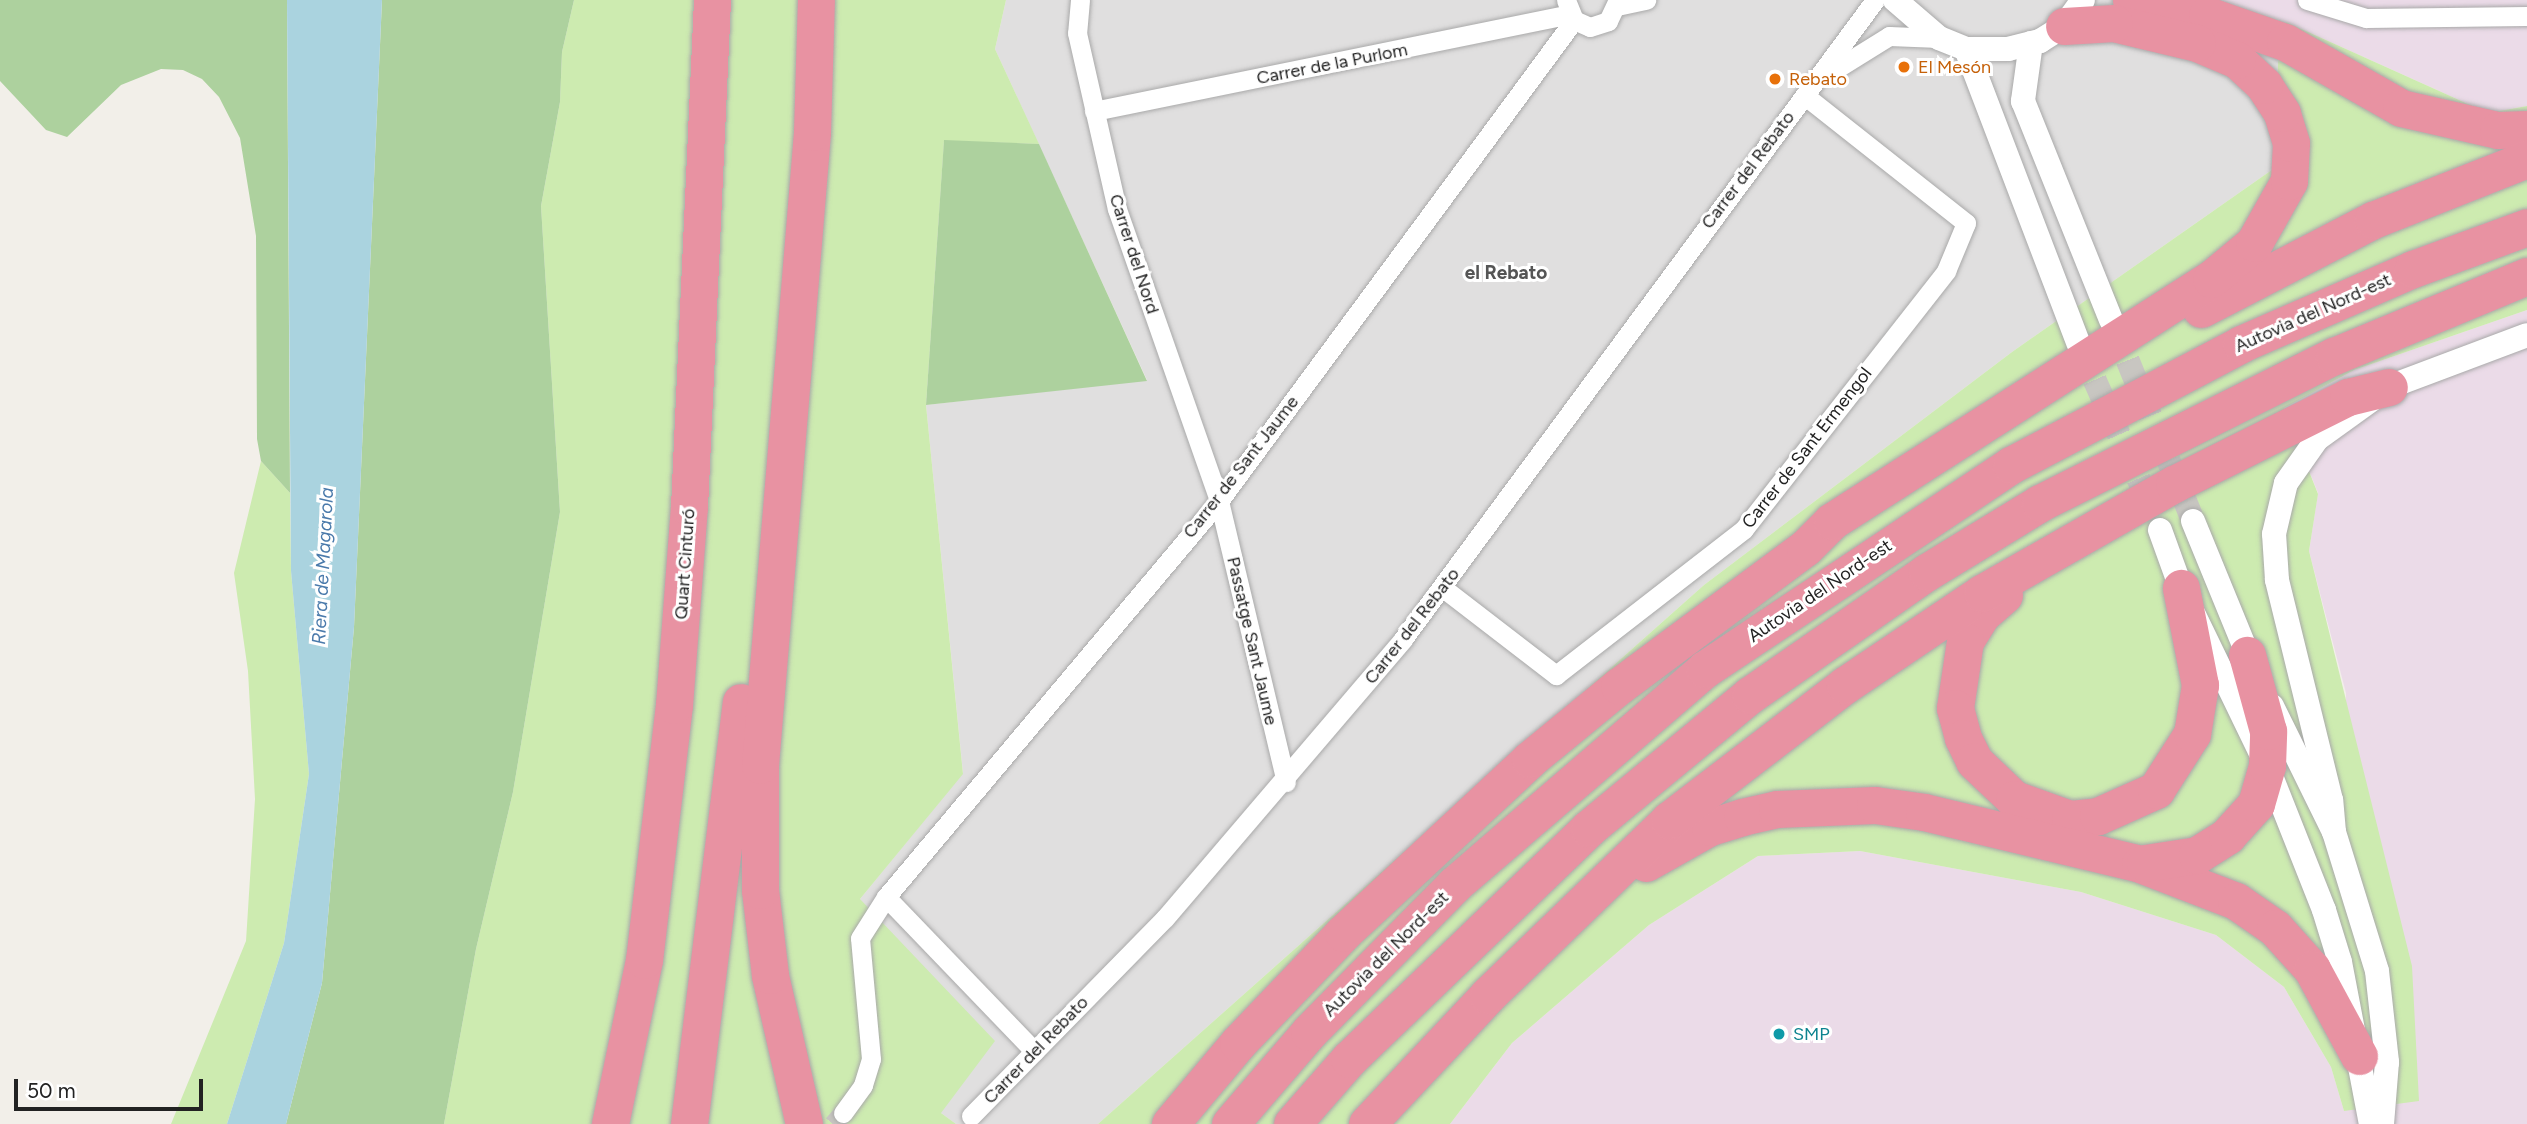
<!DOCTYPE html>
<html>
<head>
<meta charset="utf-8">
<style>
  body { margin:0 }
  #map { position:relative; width:2527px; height:1124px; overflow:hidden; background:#f2efe9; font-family:Figtree,sans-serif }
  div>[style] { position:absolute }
  .residential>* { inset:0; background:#e0dfdf }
  .industrial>* { inset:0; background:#ebdbe8 }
  .grass>* { inset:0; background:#cdebb0 }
  .forest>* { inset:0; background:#add19e }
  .water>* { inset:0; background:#aad3df }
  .minor-tunnel>* { height:19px; margin-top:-9.5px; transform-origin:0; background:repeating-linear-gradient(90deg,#c8c6c1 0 19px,transparent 0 29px) }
  .tertiary-tunnel>* { height:24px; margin-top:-12px; transform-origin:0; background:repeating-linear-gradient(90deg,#c8c6c1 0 24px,transparent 0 36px) }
  .roads { filter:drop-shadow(0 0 2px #a9a9a9) drop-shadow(0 0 2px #a9a9a9) }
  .minor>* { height:19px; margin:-9.5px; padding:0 9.5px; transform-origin:9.5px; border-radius:9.5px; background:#fff }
  .tertiary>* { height:24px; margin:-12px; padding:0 12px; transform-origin:12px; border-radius:12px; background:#fff }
  .motorway>* { height:37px; margin:-18.5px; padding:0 18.5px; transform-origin:18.5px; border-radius:18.5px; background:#e892a2 }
  .dots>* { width:19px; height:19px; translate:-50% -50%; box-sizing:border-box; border:4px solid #fff; border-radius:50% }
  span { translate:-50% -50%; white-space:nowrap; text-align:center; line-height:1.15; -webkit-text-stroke:6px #fff; paint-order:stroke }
  .street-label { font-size:18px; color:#222 }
  .food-label { font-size:18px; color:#c56008 }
  .left { translate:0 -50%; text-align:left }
  .culture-label { font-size:18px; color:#0d838f }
  .neighbourhood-label { font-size:19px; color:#555; font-weight:700 }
  .water-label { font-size:19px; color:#4a7aab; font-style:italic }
  .scale { position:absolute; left:14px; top:1079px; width:189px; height:32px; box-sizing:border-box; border:4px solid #222; border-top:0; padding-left:9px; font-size:21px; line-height:24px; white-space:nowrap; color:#222; -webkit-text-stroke:5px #fff; paint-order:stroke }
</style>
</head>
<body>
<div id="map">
  <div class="residential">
    <div style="clip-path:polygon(1006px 0,2219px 0,2286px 22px,2278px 62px,2276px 167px,2012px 352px,1704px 585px,1098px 1124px,956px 1124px,941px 1113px,860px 899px,963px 773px,926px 405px,1147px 380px,995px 49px)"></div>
  </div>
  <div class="industrial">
    <div style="clip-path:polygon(2219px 0,2527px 0,2527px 106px,2488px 113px,2286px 22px)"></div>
    <div style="clip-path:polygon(2527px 310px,2527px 1124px,1450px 1124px,1512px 1043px,1649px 925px,1758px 856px,1860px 851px,2081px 892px,2216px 935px,2284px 987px,2331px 1067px,2344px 1111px,2346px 693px,2309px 551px,2318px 493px,2284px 408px,2354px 370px)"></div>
  </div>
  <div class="grass">
    <div style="clip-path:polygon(574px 0,1006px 0,995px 49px,1039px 144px,944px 141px,926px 405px,963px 774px,860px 899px,995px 1041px,941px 1113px,956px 1124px,444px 1124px,476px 949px,513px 792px,560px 512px,541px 206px,560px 102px,562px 52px)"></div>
    <div style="clip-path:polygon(2286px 22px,2488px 113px,2527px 106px,2527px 310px,2354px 370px,2284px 408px,2318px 494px,2309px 551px,2412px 966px,2419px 1101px,2344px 1111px,2331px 1067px,2284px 987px,2216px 935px,2081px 892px,1860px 851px,1758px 856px,1649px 925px,1512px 1043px,1450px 1124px,1098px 1124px,1704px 585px,2012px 352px,2276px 167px,2278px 62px)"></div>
    <div style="clip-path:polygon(261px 461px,290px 493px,291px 571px,309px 774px,284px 943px,227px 1124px,171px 1124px,246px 941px,255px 799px,248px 671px,234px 573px)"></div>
  </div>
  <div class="forest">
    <div style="clip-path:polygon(0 0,287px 0,290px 493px,261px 461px,257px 439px,256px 236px,240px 138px,219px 97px,202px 79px,183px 70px,161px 69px,121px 85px,67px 137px,46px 130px,0 81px)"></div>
    <div style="clip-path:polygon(382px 0,574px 0,562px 52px,560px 102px,541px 206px,560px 512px,513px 792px,476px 949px,444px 1124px,286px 1124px,322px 983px,354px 627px)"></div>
    <div style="clip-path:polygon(944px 140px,1039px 144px,1147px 381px,926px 405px)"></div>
  </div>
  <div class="water">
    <div style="clip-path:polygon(287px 0,382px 0,354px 627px,322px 983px,286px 1124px,227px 1124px,284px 943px,309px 774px,291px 571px)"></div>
  </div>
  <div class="minor-tunnel">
    <div style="left:833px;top:1124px;width:15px;rotate:-48deg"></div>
  </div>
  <div class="tertiary-tunnel">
    <div style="left:2114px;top:327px;width:209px;rotate:67.8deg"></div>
    <div style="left:2080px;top:347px;width:180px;rotate:66.1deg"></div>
  </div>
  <div class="roads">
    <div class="minor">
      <div style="left:1080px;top:0;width:33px;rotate:95deg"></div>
      <div style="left:1077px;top:33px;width:180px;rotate:77.2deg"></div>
      <div style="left:1117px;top:209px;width:309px;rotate:70.7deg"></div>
      <div style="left:1219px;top:501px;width:289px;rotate:76.6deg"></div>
      <div style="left:1566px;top:0;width:22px;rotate:68deg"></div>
      <div style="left:1574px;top:20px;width:17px;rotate:24deg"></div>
      <div style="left:1590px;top:27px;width:19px;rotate:-18deg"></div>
      <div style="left:1608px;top:21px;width:23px;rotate:-65deg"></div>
      <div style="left:2307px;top:0;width:62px;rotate:17deg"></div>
      <div style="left:2366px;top:18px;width:161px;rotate:-0.7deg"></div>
      <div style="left:1617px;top:6px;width:30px;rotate:-12deg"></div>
      <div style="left:1828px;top:74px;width:72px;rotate:-31.9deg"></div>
      <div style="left:1889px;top:36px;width:50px;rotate:2.3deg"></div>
      <div style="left:1094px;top:111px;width:485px;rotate:-11.5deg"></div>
      <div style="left:1443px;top:588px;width:143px;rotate:37.6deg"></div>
      <div style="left:1556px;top:675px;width:238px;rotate:-37.8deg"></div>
      <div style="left:1744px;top:529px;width:328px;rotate:-51.9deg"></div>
      <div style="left:1946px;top:271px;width:52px;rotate:-67.4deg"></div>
      <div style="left:1966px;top:223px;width:206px;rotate:-141.7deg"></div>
      <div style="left:886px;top:897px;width:214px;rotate:46.1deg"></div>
      <div style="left:843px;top:1113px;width:34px;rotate:-54deg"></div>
      <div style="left:863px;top:1085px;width:27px;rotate:-73deg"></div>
      <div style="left:871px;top:1059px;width:121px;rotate:-95.2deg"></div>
      <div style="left:860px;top:938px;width:49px;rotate:-57.6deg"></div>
      <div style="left:886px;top:897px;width:517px;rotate:-49.94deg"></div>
      <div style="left:1219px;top:501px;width:598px;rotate:-53.57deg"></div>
      <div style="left:971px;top:1116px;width:277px;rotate:-45.6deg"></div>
      <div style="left:1165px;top:918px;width:367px;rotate:-49.5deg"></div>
      <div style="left:1403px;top:639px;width:794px;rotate:-53.55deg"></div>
    </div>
    <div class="tertiary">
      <div style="left:1895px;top:0;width:58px;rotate:40.8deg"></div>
      <div style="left:1939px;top:38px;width:29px;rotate:22deg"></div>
      <div style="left:1966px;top:49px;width:42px"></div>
      <div style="left:2008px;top:49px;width:33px;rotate:-14deg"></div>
      <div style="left:2040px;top:41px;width:28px;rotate:-32deg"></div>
      <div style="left:2064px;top:26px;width:32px;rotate:-54deg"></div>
      <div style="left:2031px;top:43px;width:59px;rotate:97.9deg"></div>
      <div style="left:2023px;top:101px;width:236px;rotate:68.1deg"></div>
      <div style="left:1966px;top:49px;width:315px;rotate:69.1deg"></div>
      <div style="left:2193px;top:521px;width:158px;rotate:67.7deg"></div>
      <div style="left:2160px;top:530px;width:62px;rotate:70.1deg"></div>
      <div style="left:2181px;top:588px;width:198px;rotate:64.2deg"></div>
      <div style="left:2267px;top:766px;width:155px;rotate:68.4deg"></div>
      <div style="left:2324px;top:910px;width:54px;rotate:72.9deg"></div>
      <div style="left:2340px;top:962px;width:165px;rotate:79.2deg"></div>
      <div style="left:2272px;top:706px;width:140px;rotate:63.8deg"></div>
      <div style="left:2334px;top:832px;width:145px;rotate:72.8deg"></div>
      <div style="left:2377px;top:971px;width:92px;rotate:83.7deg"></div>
      <div style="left:2387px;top:1062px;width:62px;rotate:94.6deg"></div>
      <div style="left:2334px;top:832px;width:32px;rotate:-95deg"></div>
      <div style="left:2331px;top:800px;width:227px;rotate:-103.8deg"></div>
      <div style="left:2277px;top:580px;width:46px;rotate:-93.7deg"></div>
      <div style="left:2274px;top:534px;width:52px;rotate:-76.8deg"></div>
      <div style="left:2286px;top:483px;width:54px;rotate:-54.8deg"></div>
      <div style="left:2317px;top:439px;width:89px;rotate:-35.8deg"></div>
      <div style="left:2389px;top:387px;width:147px;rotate:-20.6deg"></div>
    </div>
    <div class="motorway">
      <div style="left:2131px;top:0;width:77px;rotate:11.2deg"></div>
      <div style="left:2207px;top:15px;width:83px;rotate:19.1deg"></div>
      <div style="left:2285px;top:42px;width:133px;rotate:29.6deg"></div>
      <div style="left:2401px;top:108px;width:99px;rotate:12.8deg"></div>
      <div style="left:2498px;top:130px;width:29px;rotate:-2deg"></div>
      <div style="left:2201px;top:309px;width:194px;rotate:-27.4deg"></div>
      <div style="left:2373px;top:220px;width:166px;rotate:-21.6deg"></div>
      <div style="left:2004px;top:595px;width:29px;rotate:139deg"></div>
      <div style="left:1982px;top:614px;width:32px;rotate:122deg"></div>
      <div style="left:1965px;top:641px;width:68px;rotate:98.5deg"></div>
      <div style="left:1955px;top:708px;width:31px;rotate:75deg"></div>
      <div style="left:1963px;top:738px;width:25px;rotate:64deg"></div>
      <div style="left:1974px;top:761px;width:55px;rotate:43.5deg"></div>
      <div style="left:2014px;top:799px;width:59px;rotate:19.7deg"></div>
      <div style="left:2070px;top:819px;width:28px;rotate:-6deg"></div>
      <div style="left:2098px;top:816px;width:64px;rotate:-24.1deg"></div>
      <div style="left:2156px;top:790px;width:67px;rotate:-57.3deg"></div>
      <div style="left:2192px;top:734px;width:50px;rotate:-80.7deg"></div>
      <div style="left:2200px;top:685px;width:99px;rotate:-101.1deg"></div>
      <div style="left:1646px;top:863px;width:73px;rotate:-29.4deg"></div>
      <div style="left:1710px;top:827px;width:34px;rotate:-17deg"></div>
      <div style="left:1742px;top:817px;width:36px;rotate:-13deg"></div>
      <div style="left:1777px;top:809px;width:98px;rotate:-2.3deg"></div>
      <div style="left:1875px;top:805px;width:49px;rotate:8.1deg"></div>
      <div style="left:1924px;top:812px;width:222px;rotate:13.5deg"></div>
      <div style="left:2140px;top:864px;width:103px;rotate:21.1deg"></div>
      <div style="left:2236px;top:901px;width:47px;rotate:34.7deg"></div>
      <div style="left:2275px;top:928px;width:55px;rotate:47.9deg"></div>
      <div style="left:2312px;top:969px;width:99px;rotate:61.6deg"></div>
      <div style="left:2145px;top:863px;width:53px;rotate:-8.7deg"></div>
      <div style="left:2197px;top:855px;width:36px;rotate:-32deg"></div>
      <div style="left:2227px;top:836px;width:43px;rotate:-47.8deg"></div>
      <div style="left:2256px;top:804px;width:40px;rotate:-74deg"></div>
      <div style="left:2267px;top:766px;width:35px;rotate:-88deg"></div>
      <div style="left:2268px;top:731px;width:79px;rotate:-105.4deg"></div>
      <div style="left:610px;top:1124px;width:167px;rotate:-78.3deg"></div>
      <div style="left:644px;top:960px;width:257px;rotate:-83.3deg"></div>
      <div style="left:674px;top:705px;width:199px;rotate:-85.7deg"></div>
      <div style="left:689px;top:507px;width:508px;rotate:-87.4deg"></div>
      <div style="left:689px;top:1124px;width:425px;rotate:-83deg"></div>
      <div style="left:804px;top:1124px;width:153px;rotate:-102.9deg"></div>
      <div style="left:770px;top:975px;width:86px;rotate:-96.7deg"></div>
      <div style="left:760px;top:890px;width:125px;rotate:-90deg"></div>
      <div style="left:760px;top:765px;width:635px;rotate:-85.3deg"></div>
      <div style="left:812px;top:132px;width:132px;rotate:-88.3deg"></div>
      <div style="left:1170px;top:1124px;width:106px;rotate:-50deg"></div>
      <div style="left:1238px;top:1043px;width:152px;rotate:-46.3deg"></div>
      <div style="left:1343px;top:933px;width:255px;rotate:-42.9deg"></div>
      <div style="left:1530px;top:759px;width:115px;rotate:-39.4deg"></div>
      <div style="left:1619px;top:686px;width:232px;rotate:-36.6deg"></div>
      <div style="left:1805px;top:548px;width:38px;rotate:-45deg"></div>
      <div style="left:1832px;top:521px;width:450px;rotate:-32.6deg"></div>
      <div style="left:2211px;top:279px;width:56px;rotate:-39.9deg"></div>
      <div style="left:2254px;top:243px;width:71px;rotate:-60.6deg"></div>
      <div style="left:2289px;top:181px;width:38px;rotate:-87deg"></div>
      <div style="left:2291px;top:143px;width:31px;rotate:-107deg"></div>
      <div style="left:2282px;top:113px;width:33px;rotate:-123deg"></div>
      <div style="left:2264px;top:85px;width:37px;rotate:-137deg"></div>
      <div style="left:2237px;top:60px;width:43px;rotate:-157deg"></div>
      <div style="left:2197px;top:43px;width:85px;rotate:-166.5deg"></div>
      <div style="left:2114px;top:23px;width:50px;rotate:176.6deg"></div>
      <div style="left:1230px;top:1124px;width:121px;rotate:-49.3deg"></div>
      <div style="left:1309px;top:1032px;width:208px;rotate:-45.4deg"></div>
      <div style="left:1455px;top:884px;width:330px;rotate:-40.7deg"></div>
      <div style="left:1705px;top:669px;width:368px;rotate:-33.7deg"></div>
      <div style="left:2011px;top:465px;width:260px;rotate:-27.7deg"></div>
      <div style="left:2241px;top:344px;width:188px;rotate:-23.6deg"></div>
      <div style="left:2413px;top:269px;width:121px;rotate:-20.2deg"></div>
      <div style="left:1292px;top:1124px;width:86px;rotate:-48.8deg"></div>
      <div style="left:1349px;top:1059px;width:333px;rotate:-43.9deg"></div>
      <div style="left:1589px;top:828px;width:209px;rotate:-39.6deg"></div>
      <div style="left:1750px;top:695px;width:216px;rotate:-34.8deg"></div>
      <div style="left:1927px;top:572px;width:132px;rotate:-31.4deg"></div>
      <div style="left:2040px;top:503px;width:329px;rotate:-26.6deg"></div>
      <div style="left:2334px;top:356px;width:209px;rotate:-22.5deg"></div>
      <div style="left:1367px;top:1124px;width:177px;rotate:-46.8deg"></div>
      <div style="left:1488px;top:995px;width:252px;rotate:-44deg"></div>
      <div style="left:1669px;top:820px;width:222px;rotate:-37.5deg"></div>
      <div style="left:1845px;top:685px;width:165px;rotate:-33.9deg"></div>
      <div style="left:1982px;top:593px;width:221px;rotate:-29.6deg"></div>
      <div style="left:2174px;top:484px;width:195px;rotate:-26.6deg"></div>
      <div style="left:2348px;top:397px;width:42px;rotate:-13.7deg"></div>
    </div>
  </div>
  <div class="dots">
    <div style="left:1904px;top:67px;background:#e8710a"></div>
    <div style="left:1775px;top:79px;background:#e8710a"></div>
    <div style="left:1779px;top:1034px;background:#0f9aa8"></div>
  </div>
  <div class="street-label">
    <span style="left:1332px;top:64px;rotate:-11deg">Carrer de la Purlom</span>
    <span style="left:1748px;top:170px;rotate:-53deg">Carrer del Rebato</span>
    <span style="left:1134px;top:254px;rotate:72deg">Carrer del Nord</span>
    <span style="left:2313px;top:313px;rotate:-24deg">Autovia del Nord-est</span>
    <span style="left:1807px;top:448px;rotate:-52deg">Carrer de Sant Ermengol</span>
    <span style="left:1241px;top:467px;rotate:-52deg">Carrer de Sant Jaume</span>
    <span style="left:685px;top:564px;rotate:-86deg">Quart Cinturó</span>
    <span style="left:1820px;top:591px;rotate:-34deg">Autovia del Nord-est</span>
    <span style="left:1412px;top:626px;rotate:-52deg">Carrer del Rebato</span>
    <span style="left:1252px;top:641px;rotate:77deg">Passatge Sant Jaume</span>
    <span style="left:1386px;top:954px;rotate:-45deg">Autovia del Nord-est</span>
    <span style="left:1036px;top:1050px;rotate:-46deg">Carrer del Rebato</span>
  </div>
  <div class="food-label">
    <span class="left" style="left:1918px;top:67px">El Mesón</span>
    <span class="left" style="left:1789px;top:79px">Rebato</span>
  </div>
  <div class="culture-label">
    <span class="left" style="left:1793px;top:1034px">SMP</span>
  </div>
  <div class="neighbourhood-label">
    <span style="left:1506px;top:273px">el Rebato</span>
  </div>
  <div class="water-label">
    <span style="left:323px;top:566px;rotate:-87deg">Riera de Magarola</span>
  </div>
  <div class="scale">50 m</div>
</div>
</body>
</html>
